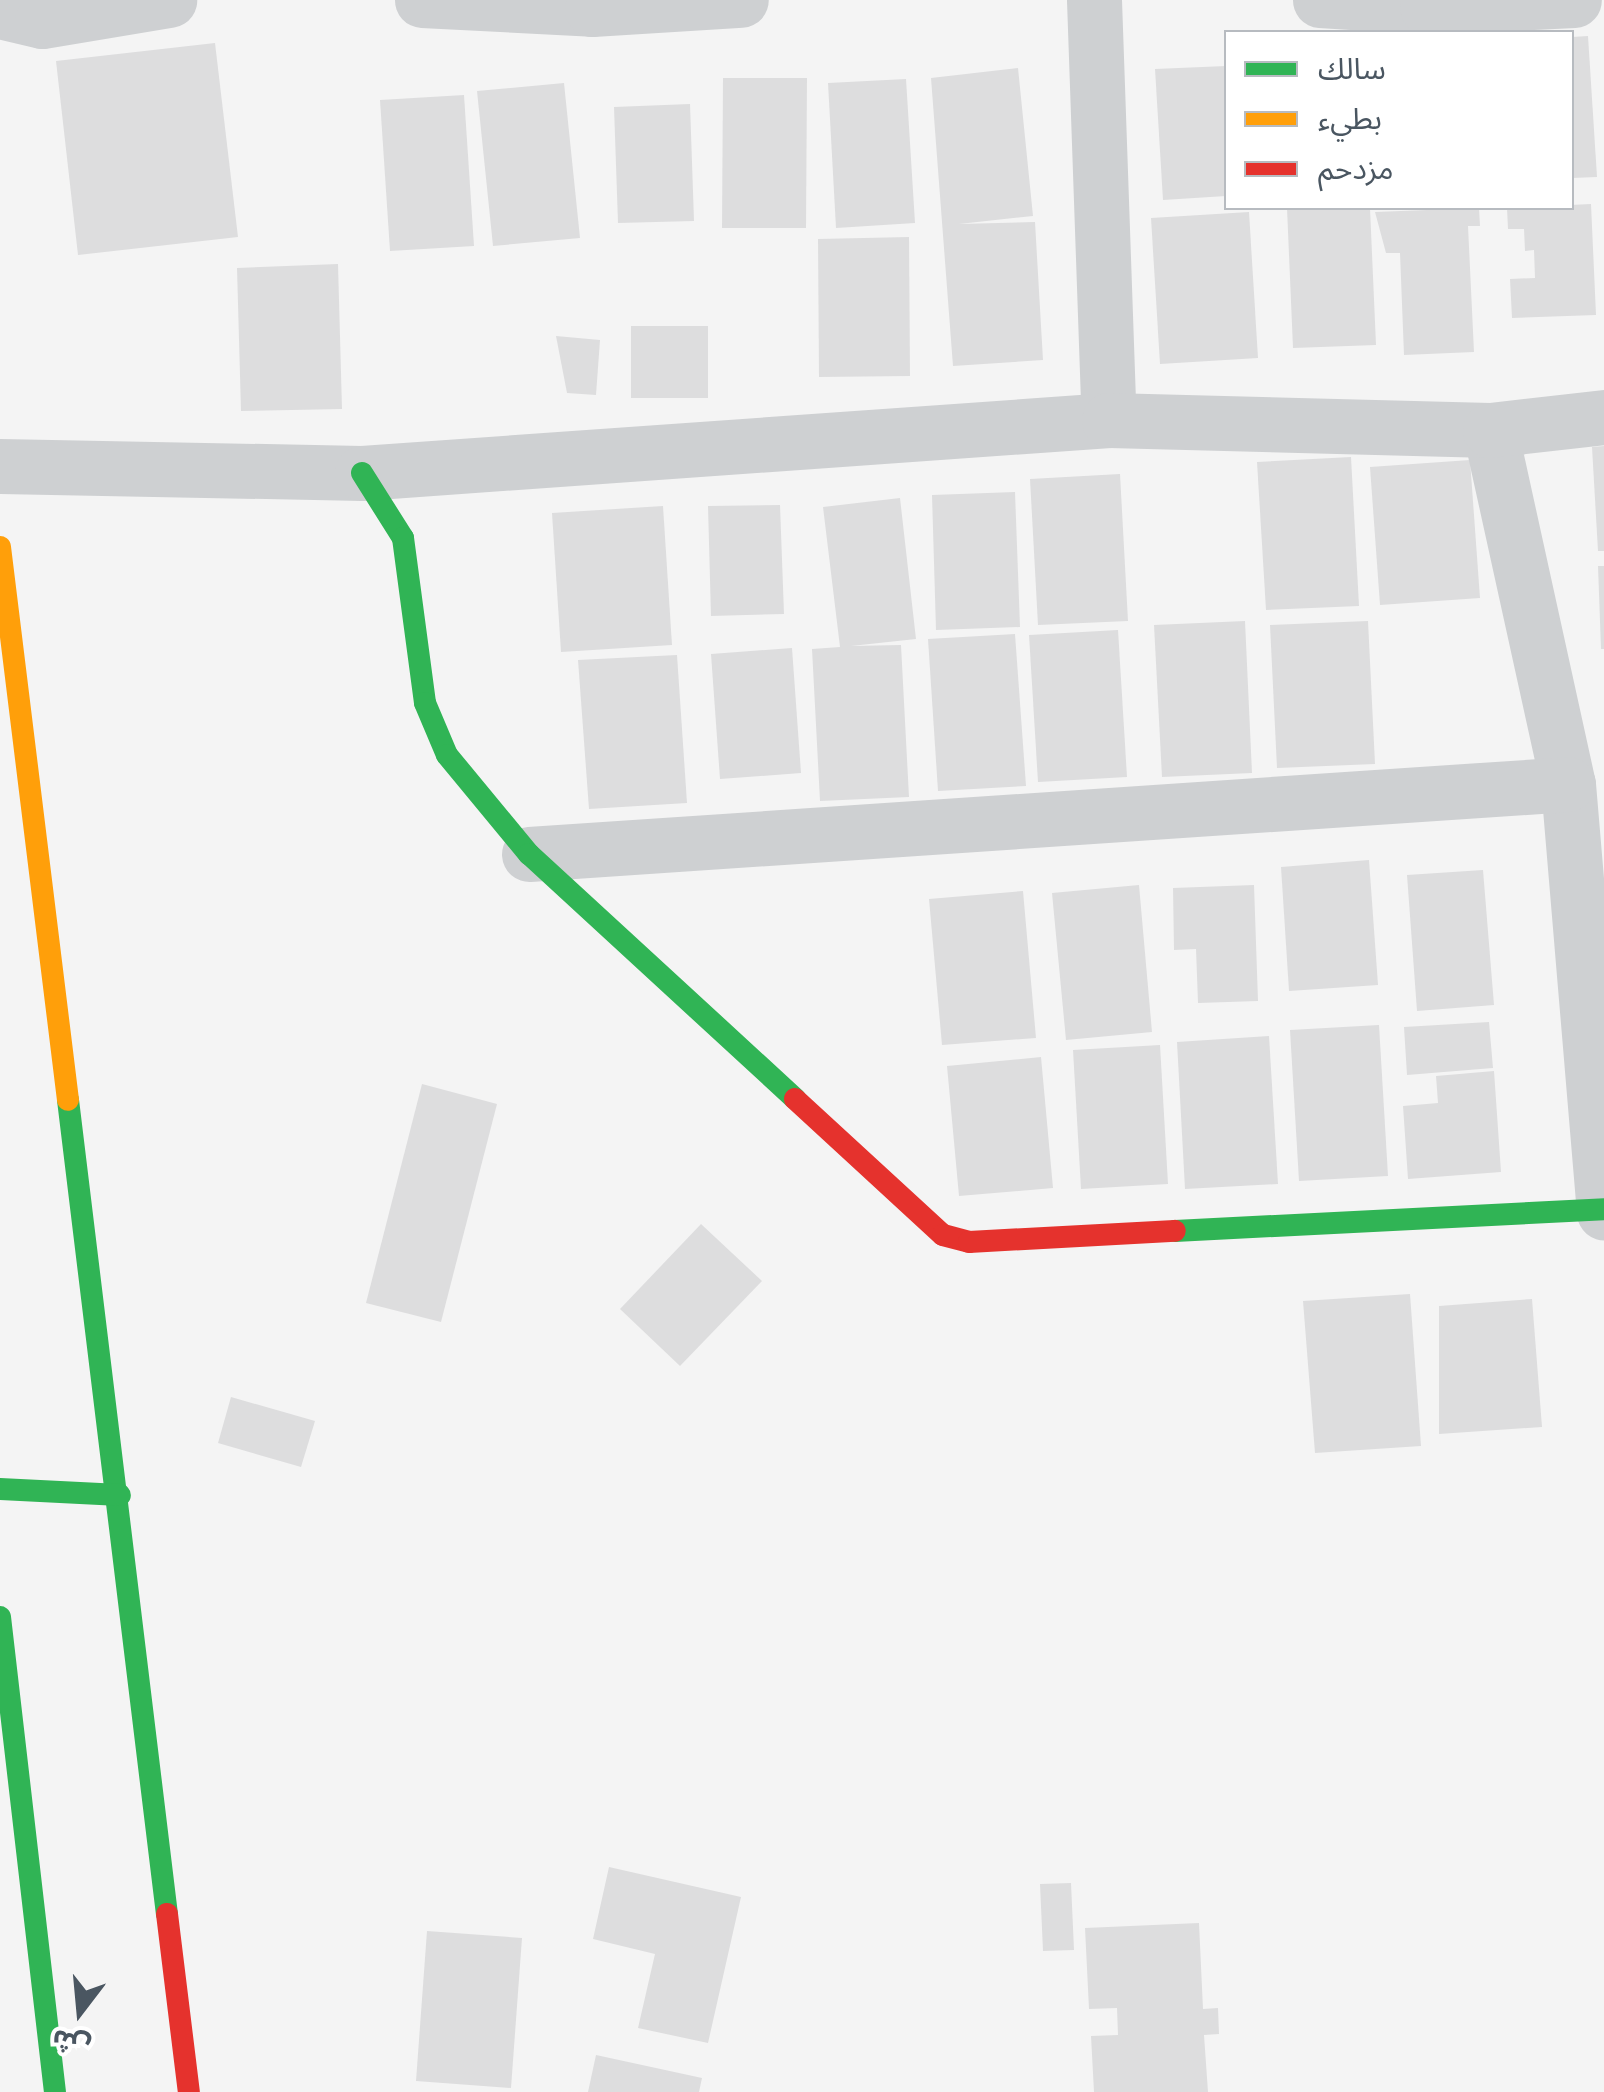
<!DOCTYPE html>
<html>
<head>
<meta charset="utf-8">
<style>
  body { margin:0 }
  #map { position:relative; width:1604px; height:2092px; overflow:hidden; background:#f4f4f4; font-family:Overpass,"Noto Sans Arabic",sans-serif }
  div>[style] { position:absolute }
  .building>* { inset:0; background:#ddddde }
  .street>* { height:55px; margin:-27.5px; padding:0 27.5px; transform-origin:27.5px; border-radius:27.5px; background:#ced0d2 }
  .fast>* { height:22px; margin:-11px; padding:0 11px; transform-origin:11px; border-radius:11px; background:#30b455 }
  .slow>* { height:22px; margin:-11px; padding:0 11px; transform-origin:11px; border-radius:11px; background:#ff9f0a }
  .jam>* { height:22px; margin:-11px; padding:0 11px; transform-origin:11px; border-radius:11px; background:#e5322d }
  span { translate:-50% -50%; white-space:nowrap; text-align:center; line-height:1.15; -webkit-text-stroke:8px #fff; paint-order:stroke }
  .legend { position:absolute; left:1224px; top:30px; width:350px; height:180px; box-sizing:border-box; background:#fff; border:2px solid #b7bbc0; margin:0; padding:12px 18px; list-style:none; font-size:30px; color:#4a5661 }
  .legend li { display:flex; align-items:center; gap:20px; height:50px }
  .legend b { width:50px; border:2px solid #b7bbc0 }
  .north { position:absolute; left:30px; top:1962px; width:100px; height:100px; -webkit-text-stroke:8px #fff; paint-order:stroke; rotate:196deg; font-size:28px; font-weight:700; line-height:40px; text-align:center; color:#4a5661 }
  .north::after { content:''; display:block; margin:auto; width:35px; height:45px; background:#4a5661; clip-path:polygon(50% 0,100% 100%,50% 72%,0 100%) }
</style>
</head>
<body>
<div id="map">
  <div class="building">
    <div style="clip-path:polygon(1588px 36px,1597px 177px,1572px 178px,1572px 37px)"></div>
    <div style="clip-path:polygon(215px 43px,238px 237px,78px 255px,56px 61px)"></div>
    <div style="clip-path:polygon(1226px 66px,1226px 196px,1163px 200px,1155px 69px)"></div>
    <div style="clip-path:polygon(1018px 68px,1033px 216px,959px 224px,1035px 222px,1043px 360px,953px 366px,931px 78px)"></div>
    <div style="clip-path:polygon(723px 78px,807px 78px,806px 228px,722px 228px)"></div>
    <div style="clip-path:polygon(906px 79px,915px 223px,836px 228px,828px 83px)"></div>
    <div style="clip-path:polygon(564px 83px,580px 238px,493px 246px,477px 91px)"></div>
    <div style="clip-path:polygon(464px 95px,474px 246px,390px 251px,380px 100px)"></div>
    <div style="clip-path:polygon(690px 104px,694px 221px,618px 223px,614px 107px)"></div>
    <div style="clip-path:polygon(1591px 204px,1596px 315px,1512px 318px,1510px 279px,1535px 278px,1534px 250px,1525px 251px,1524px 229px,1508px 229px,1507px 208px)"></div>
    <div style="clip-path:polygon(1287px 208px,1370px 208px,1376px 345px,1293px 348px)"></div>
    <div style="clip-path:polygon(1479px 208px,1480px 226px,1468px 226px,1474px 352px,1404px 355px,1400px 253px,1386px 253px,1375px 212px)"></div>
    <div style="clip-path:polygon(1249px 212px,1258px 358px,1160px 364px,1151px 218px)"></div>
    <div style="clip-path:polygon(909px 237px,910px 376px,819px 377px,818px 239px)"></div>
    <div style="clip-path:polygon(338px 264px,342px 409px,241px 411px,237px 268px)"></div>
    <div style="clip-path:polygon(631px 326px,708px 326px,708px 398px,631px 398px)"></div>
    <div style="clip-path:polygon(556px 336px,600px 340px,596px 395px,567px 393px)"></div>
    <div style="clip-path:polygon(1604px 446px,1604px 551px,1598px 551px,1592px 447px)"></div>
    <div style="clip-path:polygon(1351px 457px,1359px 606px,1266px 610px,1257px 462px)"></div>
    <div style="clip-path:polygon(1470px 460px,1480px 598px,1380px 605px,1370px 467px)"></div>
    <div style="clip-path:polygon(1120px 474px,1128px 621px,1038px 625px,1030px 479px)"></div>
    <div style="clip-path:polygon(1015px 492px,1020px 627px,936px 630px,932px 495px)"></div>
    <div style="clip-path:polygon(900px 498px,916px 639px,851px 646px,901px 645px,909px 797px,820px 801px,812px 649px,840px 647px,823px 507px)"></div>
    <div style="clip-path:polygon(780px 505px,784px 614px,711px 616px,708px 506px)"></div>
    <div style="clip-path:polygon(663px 506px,672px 645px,561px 652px,552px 513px)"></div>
    <div style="clip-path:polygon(1598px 566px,1604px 566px,1604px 649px,1601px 649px)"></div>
    <div style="clip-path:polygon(1245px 621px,1252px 773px,1162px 777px,1154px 625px)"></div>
    <div style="clip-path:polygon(1368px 621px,1375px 764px,1277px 768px,1270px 625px)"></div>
    <div style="clip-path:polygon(1118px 630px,1127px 777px,1038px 782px,1029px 635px)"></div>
    <div style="clip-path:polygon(1015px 634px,1026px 786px,938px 791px,928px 639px)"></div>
    <div style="clip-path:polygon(792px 648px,801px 773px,720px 779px,711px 654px)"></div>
    <div style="clip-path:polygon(677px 655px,687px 803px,589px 809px,578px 660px)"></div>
    <div style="clip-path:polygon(1369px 860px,1378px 985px,1289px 991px,1281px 867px)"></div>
    <div style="clip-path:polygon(1483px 870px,1494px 1005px,1417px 1011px,1407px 875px)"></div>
    <div style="clip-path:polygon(1139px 885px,1152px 1032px,1066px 1040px,1052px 893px)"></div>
    <div style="clip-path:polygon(1254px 885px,1258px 1001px,1198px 1003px,1196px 949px,1174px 950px,1173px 888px)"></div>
    <div style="clip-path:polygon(1023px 891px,1036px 1038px,942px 1045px,929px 899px)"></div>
    <div style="clip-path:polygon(1489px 1022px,1493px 1068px,1407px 1075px,1404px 1027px)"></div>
    <div style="clip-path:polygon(1379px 1025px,1388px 1176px,1299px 1181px,1290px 1030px)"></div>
    <div style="clip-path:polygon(1269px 1036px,1278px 1184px,1185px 1189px,1177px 1042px)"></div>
    <div style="clip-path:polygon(1160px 1045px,1168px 1184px,1081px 1189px,1073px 1050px)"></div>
    <div style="clip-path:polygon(1041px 1057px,1053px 1188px,959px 1196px,947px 1066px)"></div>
    <div style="clip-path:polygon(1494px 1071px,1501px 1172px,1408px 1179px,1403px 1106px,1438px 1103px,1436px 1076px)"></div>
    <div style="clip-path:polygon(422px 1084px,497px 1104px,441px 1322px,366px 1303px)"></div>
    <div style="clip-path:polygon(701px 1224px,762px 1281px,680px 1366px,620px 1309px)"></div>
    <div style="clip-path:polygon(1410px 1294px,1421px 1446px,1315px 1453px,1303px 1301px)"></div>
    <div style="clip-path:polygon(1532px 1299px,1542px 1427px,1439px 1434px,1439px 1306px)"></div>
    <div style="clip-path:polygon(231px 1397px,315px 1421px,301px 1467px,218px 1443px)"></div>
    <div style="clip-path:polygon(609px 1867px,741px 1897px,708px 2043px,638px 2028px,655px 1954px,593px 1939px)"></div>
    <div style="clip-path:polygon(1071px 1883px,1074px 1950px,1043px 1951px,1040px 1884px)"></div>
    <div style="clip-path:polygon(1199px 1923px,1203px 2009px,1218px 2008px,1219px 2034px,1204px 2035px,1208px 2092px,1094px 2092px,1091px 2036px,1118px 2035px,1117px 2008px,1089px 2009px,1085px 1928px)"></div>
    <div style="clip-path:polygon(427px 1931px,522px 1938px,511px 2088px,416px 2081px)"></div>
    <div style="clip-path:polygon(596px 2055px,702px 2078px,699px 2092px,588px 2092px)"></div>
  </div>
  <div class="street">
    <div style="left:422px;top:0;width:170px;rotate:3deg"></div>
    <div style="left:592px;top:9px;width:149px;rotate:-3.5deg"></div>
    <div style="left:1094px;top:0;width:420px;rotate:88deg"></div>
    <div style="left:1320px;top:0;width:107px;rotate:3.7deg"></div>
    <div style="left:1427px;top:7px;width:147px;rotate:-2.7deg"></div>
    <div style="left:0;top:11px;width:43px;rotate:13.4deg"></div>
    <div style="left:42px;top:21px;width:129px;rotate:-9.4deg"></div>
    <div style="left:1490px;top:430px;width:362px;rotate:77.6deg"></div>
    <div style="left:1568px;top:784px;width:430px;rotate:85.2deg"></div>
    <div style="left:0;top:466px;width:362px;rotate:1.1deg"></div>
    <div style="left:362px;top:473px;width:749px;rotate:-4.06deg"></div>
    <div style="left:1109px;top:420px;width:381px;rotate:1.5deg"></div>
    <div style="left:1490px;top:430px;width:115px;rotate:-6.5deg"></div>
    <div style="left:529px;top:854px;width:1041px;rotate:-3.85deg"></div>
  </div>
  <div class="fast">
    <div style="left:362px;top:473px;width:77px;rotate:57.8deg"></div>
    <div style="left:403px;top:538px;width:166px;rotate:82.4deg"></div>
    <div style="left:425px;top:703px;width:56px;rotate:67.1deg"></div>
    <div style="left:447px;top:755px;width:129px;rotate:50.4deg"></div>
    <div style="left:529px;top:854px;width:362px;rotate:42.6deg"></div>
    <div style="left:68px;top:1100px;width:820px;rotate:83.07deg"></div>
    <div style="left:1175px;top:1231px;width:430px;rotate:-2.9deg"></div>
    <div style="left:0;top:1489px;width:120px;rotate:2.9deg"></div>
    <div style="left:0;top:1617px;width:478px;rotate:83.4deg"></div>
  </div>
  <div class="slow">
    <div style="left:0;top:547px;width:557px;rotate:82.99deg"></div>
  </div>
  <div class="jam">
    <div style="left:795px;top:1099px;width:201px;rotate:42.6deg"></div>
    <div style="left:943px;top:1235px;width:27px;rotate:15deg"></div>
    <div style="left:969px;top:1242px;width:206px;rotate:-3.1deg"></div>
    <div style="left:167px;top:1914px;width:179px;rotate:83deg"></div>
  </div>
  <ul class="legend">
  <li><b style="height:12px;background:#30b455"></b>سالك</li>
  <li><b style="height:12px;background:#ff9f0a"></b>بطيء</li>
  <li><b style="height:12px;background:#e5322d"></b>مزدحم</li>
  </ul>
  <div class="north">ش</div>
</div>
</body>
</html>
